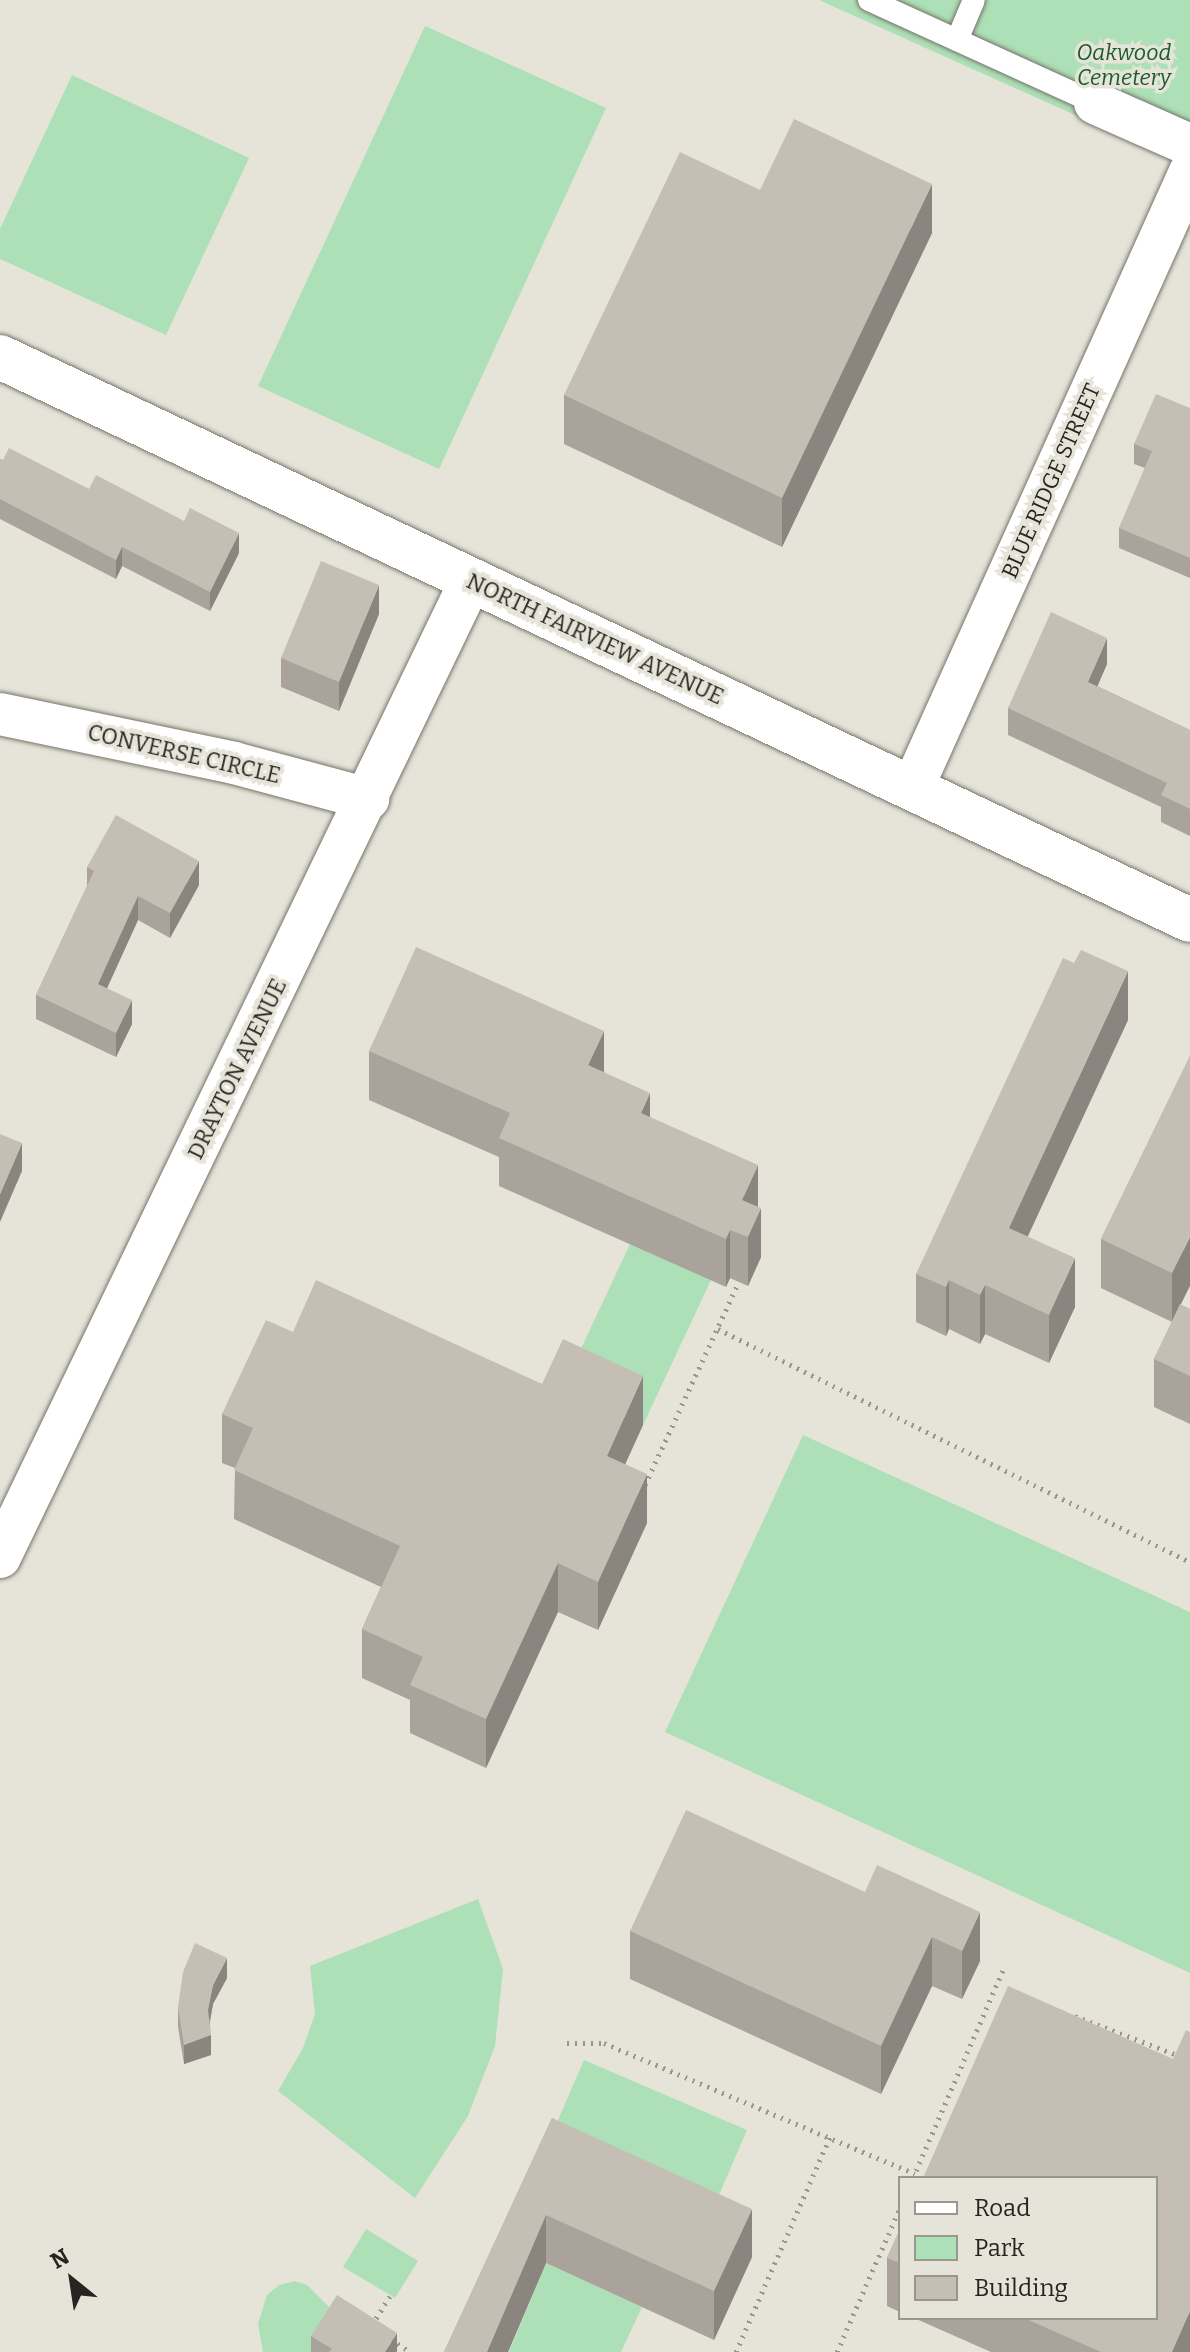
<!DOCTYPE html>
<html>
<head>
<meta charset="utf-8">
<style>
  body { margin:0 }
  #map { position:relative; width:1190px; height:2352px; overflow:hidden; background:#e6e4d8; font-family:Bitter,serif }
  div>[style] { position:absolute }
  .green>* { inset:0; background:#ade0b7 }
  .path>* { height:5px; margin-top:-2.5px; transform-origin:0; background:repeating-linear-gradient(90deg,#98968d 0 2px,transparent 0 8px) }
  .roads { filter:drop-shadow(0 0 2px #76756a) drop-shadow(0 0 2px #76756a) }
  .service>* { height:22px; margin:-11px; padding:0 11px; transform-origin:11px; border-radius:11px; background:#fff }
  .minor>* { height:42px; margin:-21px; padding:0 21px; transform-origin:21px; border-radius:21px; background:#fff }
  .tertiary>* { height:44px; margin:-22px; padding:0 22px; transform-origin:22px; border-radius:22px; background:#fff }
  .wall>* { inset:0; background:#a9a39b }
  .shaded-wall>* { inset:0; background:#8a857e }
  .building>* { inset:0; background:#c5beb4 }
  span { translate:-50% -50%; white-space:nowrap; text-align:center; line-height:1.15; -webkit-text-stroke:7px #e6e4d8; paint-order:stroke }
  .park-label { font-size:22px; color:#195c2e; font-style:italic }
  .street-label { font-size:22px; color:#262521 }
  .legend { position:absolute; left:898px; top:2176px; width:260px; height:144px; box-sizing:border-box; background:#e6e4d8; border:2px solid #99988f; margin:0; padding:10px 14px; list-style:none; font-size:24px; color:#262521 }
  .legend li { display:flex; align-items:center; gap:16px; height:40px }
  .legend b { width:40px; border:2px solid #99988f }
  .north { position:absolute; left:32px; top:2240px; width:80px; height:80px; -webkit-text-stroke:6px #e6e4d8; paint-order:stroke; rotate:330deg; font-size:22px; font-weight:700; line-height:32px; text-align:center; color:#262521 }
  .north::after { content:''; display:block; margin:auto; width:28px; height:36px; background:#262521; clip-path:polygon(50% 0,100% 100%,50% 72%,0 100%) }
</style>
</head>
<body>
<div id="map">
  <div class="green">
    <div style="clip-path:polygon(819px 0,1190px 0,1190px 167px,1173px 159px)"></div>
    <div style="clip-path:polygon(425px 26px,606px 108px,439px 469px,258px 386px)"></div>
    <div style="clip-path:polygon(72px 75px,249px 158px,166px 335px,0 259px,0 229px)"></div>
    <div style="clip-path:polygon(630px 1244px,711px 1280px,643px 1425px,563px 1387px)"></div>
    <div style="clip-path:polygon(803px 1435px,1190px 1612px,1190px 1973px,665px 1732px)"></div>
    <div style="clip-path:polygon(478px 1899px,503px 1969px,495px 2046px,468px 2116px,415px 2198px,278px 2091px,303px 2048px,315px 2014px,310px 1966px)"></div>
    <div style="clip-path:polygon(584px 2060px,747px 2130px,712px 2211px,549px 2141px)"></div>
    <div style="clip-path:polygon(366px 2229px,418px 2261px,395px 2298px,343px 2267px)"></div>
    <div style="clip-path:polygon(546px 2263px,642px 2307px,621px 2352px,509px 2352px)"></div>
    <div style="clip-path:polygon(295px 2281px,307px 2285px,337px 2315px,313px 2352px,263px 2352px,258px 2324px,267px 2295px,279px 2285px)"></div>
  </div>
  <div class="path">
    <div style="left:718px;top:1329px;width:526px;rotate:26.27deg"></div>
    <div style="left:645px;top:1485px;width:224px;rotate:-65.2deg"></div>
    <div style="left:1075px;top:2016px;width:123px;rotate:20.9deg"></div>
    <div style="left:567px;top:2043px;width:37px"></div>
    <div style="left:604px;top:2043px;width:337px;rotate:22.8deg"></div>
    <div style="left:913px;top:2178px;width:229px;rotate:-66.6deg"></div>
    <div style="left:372px;top:2325px;width:34px;rotate:-58deg"></div>
    <div style="left:391px;top:2339px;width:23px;rotate:34deg"></div>
    <div style="left:736px;top:2352px;width:235px;rotate:-66.4deg"></div>
    <div style="left:837px;top:2352px;width:157px;rotate:-66.4deg"></div>
  </div>
  <div class="roads">
    <div class="service">
      <div style="left:869px;top:0;width:248px;rotate:24.5deg"></div>
      <div style="left:957px;top:40px;width:43px;rotate:-67deg"></div>
    </div>
    <div class="minor">
      <div style="left:1095px;top:103px;width:104px;rotate:23.9deg"></div>
      <div style="left:0;top:714px;width:239px;rotate:11.8deg"></div>
      <div style="left:234px;top:763px;width:139px;rotate:15deg"></div>
      <div style="left:912px;top:789px;width:677px;rotate:-65.75deg"></div>
      <div style="left:0;top:1557px;width:1085px;rotate:-64.26deg"></div>
    </div>
    <div class="tertiary">
      <div style="left:0;top:357px;width:1316px;rotate:25.32deg"></div>
    </div>
  </div>
  <div class="wall">
    <div style="clip-path:polygon(760px 190px,932px 233px,782px 547px,564px 444px,564px 395px)"></div>
    <div style="clip-path:polygon(1190px 408px,1190px 578px,1119px 548px,1119px 528px,1145px 468px,1134px 464px,1134px 444px)"></div>
    <div style="clip-path:polygon(0 459px,89px 489px,239px 553px,210px 611px,122px 566px,116px 579px,0 519px)"></div>
    <div style="clip-path:polygon(379px 614px,339px 711px,281px 687px,281px 658px)"></div>
    <div style="clip-path:polygon(1107px 664px,1097px 686px,1190px 730px,1190px 836px,1161px 822px,1161px 807px,1008px 735px,1008px 708px)"></div>
    <div style="clip-path:polygon(87px 867px,199px 885px,170px 938px,138px 920px,107px 988px,132px 1024px,116px 1057px,36px 1019px,36px 995px,87px 886px)"></div>
    <div style="clip-path:polygon(1128px 1020px,1027px 1236px,1075px 1307px,1049px 1363px,985px 1334px,980px 1344px,949px 1329px,946px 1336px,916px 1322px,916px 1274px)"></div>
    <div style="clip-path:polygon(369px 1051px,604px 1072px,650px 1117px,758px 1207px,761px 1257px,748px 1286px,730px 1278px,726px 1287px,499px 1186px,499px 1157px,369px 1100px)"></div>
    <div style="clip-path:polygon(1190px 1056px,1181px 1305px,1190px 1309px,1190px 1424px,1154px 1407px,1154px 1359px,1172px 1322px,1101px 1288px,1101px 1239px)"></div>
    <div style="clip-path:polygon(293px 1332px,542px 1384px,643px 1425px,625px 1464px,647px 1523px,598px 1630px,558px 1612px,486px 1768px,410px 1733px,410px 1700px,362px 1678px,362px 1629px,381px 1587px,234px 1519px,235px 1468px,222px 1463px,222px 1414px)"></div>
    <div style="clip-path:polygon(865px 1892px,980px 1961px,962px 1999px,932px 1986px,881px 2094px,630px 1979px,630px 1931px)"></div>
    <div style="clip-path:polygon(227px 1978px,213px 2004px,210px 2022px,211px 2055px,184px 2064px,178px 2027px,178px 2007px)"></div>
    <div style="clip-path:polygon(1173px 2059px,1190px 2352px,991px 2352px,914px 2318px,1156px 2318px)"></div>
    <div style="clip-path:polygon(552px 2118px,752px 2257px,714px 2340px,546px 2263px,508px 2352px,444px 2352px)"></div>
    <div style="clip-path:polygon(900px 2229px,900px 2312px,887px 2306px,887px 2258px)"></div>
    <div style="clip-path:polygon(311px 2336px,397px 2352px,311px 2352px)"></div>
  </div>
  <div class="shaded-wall">
    <div style="clip-path:polygon(932px 184px,932px 233px,782px 547px,782px 498px)"></div>
    <div style="clip-path:polygon(239px 533px,239px 553px,210px 611px,210px 592px)"></div>
    <div style="clip-path:polygon(122px 547px,122px 566px,116px 579px,116px 560px)"></div>
    <div style="clip-path:polygon(379px 585px,379px 614px,339px 711px,339px 682px)"></div>
    <div style="clip-path:polygon(1107px 638px,1107px 664px,1088px 708px,1088px 682px)"></div>
    <div style="clip-path:polygon(199px 861px,199px 885px,170px 938px,170px 913px)"></div>
    <div style="clip-path:polygon(138px 896px,138px 920px,98px 1008px,98px 984px)"></div>
    <div style="clip-path:polygon(1128px 971px,1128px 1020px,1009px 1277px,1009px 1228px)"></div>
    <div style="clip-path:polygon(132px 1000px,132px 1024px,116px 1057px,116px 1033px)"></div>
    <div style="clip-path:polygon(604px 1031px,604px 1080px,588px 1065px)"></div>
    <div style="clip-path:polygon(650px 1093px,650px 1142px,641px 1113px)"></div>
    <div style="clip-path:polygon(22px 1143px,22px 1171px,0 1222px,0 1194px)"></div>
    <div style="clip-path:polygon(758px 1165px,758px 1214px,742px 1200px)"></div>
    <div style="clip-path:polygon(761px 1208px,761px 1257px,748px 1286px,748px 1237px)"></div>
    <div style="clip-path:polygon(730px 1230px,730px 1278px,726px 1287px,726px 1239px)"></div>
    <div style="clip-path:polygon(1190px 1237px,1190px 1286px,1172px 1322px,1172px 1273px)"></div>
    <div style="clip-path:polygon(1075px 1258px,1075px 1307px,1049px 1363px,1049px 1315px)"></div>
    <div style="clip-path:polygon(949px 1280px,949px 1329px,946px 1336px,946px 1287px)"></div>
    <div style="clip-path:polygon(985px 1285px,985px 1334px,980px 1344px,980px 1295px)"></div>
    <div style="clip-path:polygon(643px 1376px,643px 1425px,607px 1504px,607px 1456px)"></div>
    <div style="clip-path:polygon(647px 1474px,647px 1523px,598px 1630px,598px 1582px)"></div>
    <div style="clip-path:polygon(558px 1563px,558px 1612px,486px 1768px,486px 1719px)"></div>
    <div style="clip-path:polygon(980px 1912px,980px 1961px,962px 1999px,962px 1951px)"></div>
    <div style="clip-path:polygon(932px 1937px,932px 1986px,881px 2094px,881px 2046px)"></div>
    <div style="clip-path:polygon(227px 1958px,227px 1978px,213px 2004px,208px 2030px,208px 2010px,213px 1985px)"></div>
    <div style="clip-path:polygon(211px 2035px,211px 2055px,184px 2064px,184px 2045px)"></div>
    <div style="clip-path:polygon(752px 2209px,752px 2257px,714px 2340px,714px 2291px)"></div>
    <div style="clip-path:polygon(546px 2215px,546px 2263px,508px 2352px,487px 2352px)"></div>
    <div style="clip-path:polygon(1190px 2311px,1190px 2352px,1172px 2352px)"></div>
    <div style="clip-path:polygon(397px 2333px,397px 2352px,385px 2352px)"></div>
  </div>
  <div class="building">
    <div style="clip-path:polygon(794px 119px,932px 184px,782px 498px,564px 395px,680px 152px,760px 190px)"></div>
    <div style="clip-path:polygon(1156px 394px,1190px 408px,1190px 558px,1119px 528px,1152px 451px,1134px 444px)"></div>
    <div style="clip-path:polygon(9px 448px,89px 489px,96px 475px,184px 521px,190px 508px,239px 533px,210px 592px,122px 547px,116px 560px,0 499px,0 459px,3px 460px)"></div>
    <div style="clip-path:polygon(321px 561px,379px 585px,339px 682px,281px 658px)"></div>
    <div style="clip-path:polygon(1051px 612px,1107px 638px,1088px 682px,1190px 730px,1190px 809px,1161px 795px,1167px 783px,1008px 708px)"></div>
    <div style="clip-path:polygon(116px 815px,199px 861px,170px 913px,138px 896px,98px 984px,132px 1000px,116px 1033px,36px 995px,94px 871px,87px 867px)"></div>
    <div style="clip-path:polygon(416px 947px,604px 1031px,588px 1065px,650px 1093px,641px 1113px,758px 1165px,742px 1200px,761px 1208px,748px 1237px,730px 1230px,726px 1239px,499px 1138px,510px 1113px,369px 1051px)"></div>
    <div style="clip-path:polygon(1081px 950px,1128px 971px,1009px 1228px,1075px 1258px,1049px 1315px,985px 1285px,980px 1295px,949px 1280px,946px 1287px,916px 1274px,1063px 958px,1074px 963px)"></div>
    <div style="clip-path:polygon(1190px 1056px,1190px 1237px,1172px 1273px,1101px 1239px)"></div>
    <div style="clip-path:polygon(0 1134px,22px 1143px,0 1194px)"></div>
    <div style="clip-path:polygon(316px 1280px,542px 1384px,563px 1339px,643px 1376px,607px 1456px,647px 1474px,598px 1582px,558px 1563px,486px 1719px,410px 1685px,423px 1657px,362px 1629px,400px 1546px,234px 1470px,253px 1428px,222px 1414px,266px 1320px,293px 1332px)"></div>
    <div style="clip-path:polygon(1180px 1304px,1190px 1309px,1190px 1376px,1154px 1359px)"></div>
    <div style="clip-path:polygon(686px 1810px,865px 1892px,877px 1865px,980px 1912px,962px 1951px,932px 1937px,881px 2046px,630px 1931px)"></div>
    <div style="clip-path:polygon(195px 1943px,227px 1958px,213px 1985px,208px 2010px,211px 2035px,184px 2045px,178px 2007px,183px 1972px)"></div>
    <div style="clip-path:polygon(1008px 1986px,1173px 2059px,1186px 2030px,1190px 2032px,1190px 2311px,1172px 2352px,1101px 2352px,1024px 2318px,1156px 2318px,1156px 2178px,923px 2178px)"></div>
    <div style="clip-path:polygon(552px 2118px,752px 2209px,714px 2291px,546px 2215px,487px 2352px,444px 2352px)"></div>
    <div style="clip-path:polygon(900px 2229px,900px 2263px,887px 2258px)"></div>
    <div style="clip-path:polygon(337px 2295px,397px 2333px,385px 2352px,329px 2352px,332px 2349px,311px 2336px)"></div>
  </div>
  <div class="park-label">
    <span style="left:1124px;top:65px">Oakwood<br>Cemetery</span>
  </div>
  <div class="street-label">
    <span style="left:1051px;top:481px;rotate:-66deg">BLUE RIDGE STREET</span>
    <span style="left:595px;top:639px;rotate:25deg">NORTH FAIRVIEW AVENUE</span>
    <span style="left:184px;top:754px;rotate:13deg">CONVERSE CIRCLE</span>
    <span style="left:237px;top:1069px;rotate:-64deg">DRAYTON AVENUE</span>
  </div>
  <ul class="legend">
  <li><b style="height:10px;background:#fff"></b>Road</li>
  <li><b style="height:22px;background:#ade0b7"></b>Park</li>
  <li><b style="height:22px;background:#c5beb4"></b>Building</li>
  </ul>
  <div class="north">N</div>
</div>
</body>
</html>
